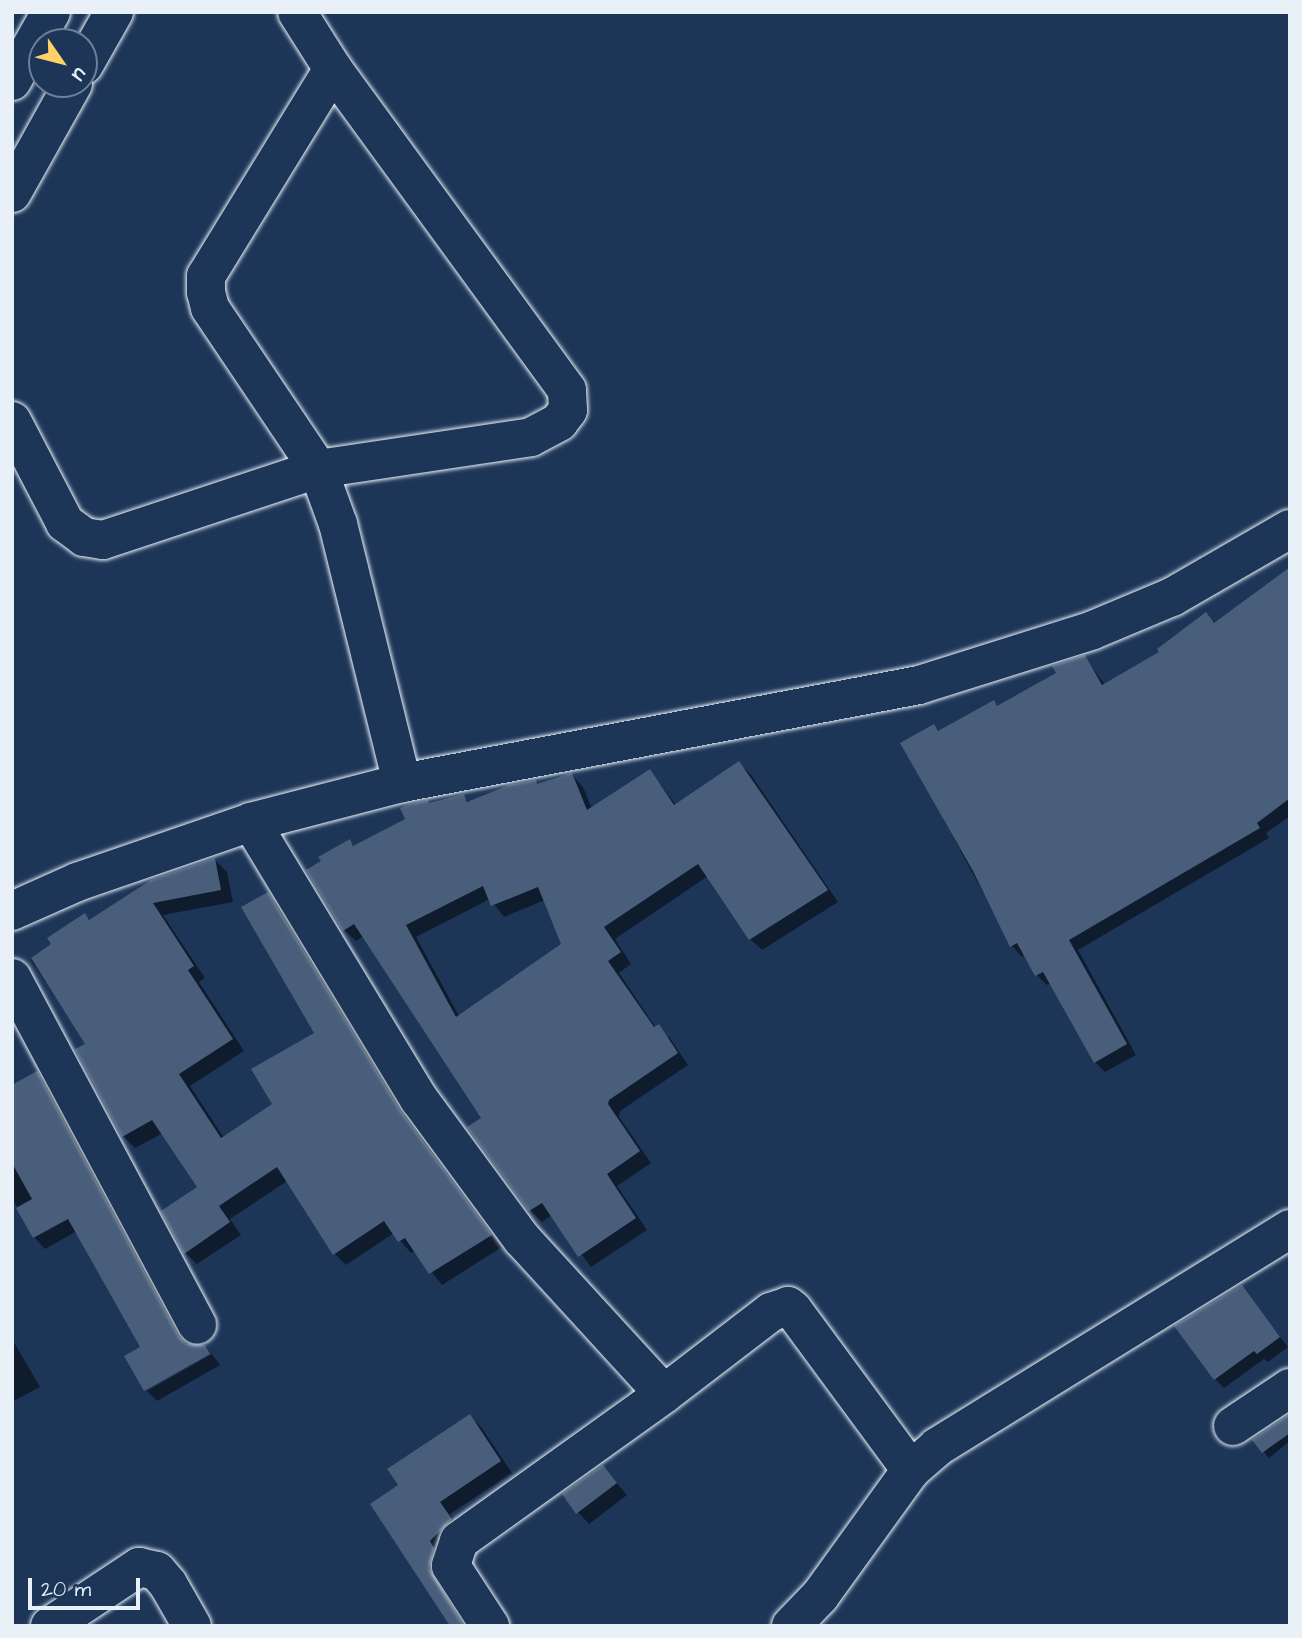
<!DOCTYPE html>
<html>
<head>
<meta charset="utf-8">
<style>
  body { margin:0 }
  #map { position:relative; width:1302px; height:1638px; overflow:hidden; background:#1d3557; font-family:"Architects Daughter",sans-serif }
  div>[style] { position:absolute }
  .shadow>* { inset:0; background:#0007 }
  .building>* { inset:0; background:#495e7a }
  .roads { filter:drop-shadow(0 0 2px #e8f1f8) drop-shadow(0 0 2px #e8f1f8) }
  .minor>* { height:38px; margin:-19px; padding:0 19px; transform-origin:19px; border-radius:19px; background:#1d3557 }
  span { translate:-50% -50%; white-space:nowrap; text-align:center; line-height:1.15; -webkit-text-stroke:5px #1d3557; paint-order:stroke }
  .frame { position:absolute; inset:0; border:14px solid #e8f1f8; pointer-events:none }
  .north { position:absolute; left:28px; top:28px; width:70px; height:70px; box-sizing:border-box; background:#1d3557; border:2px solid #6e8097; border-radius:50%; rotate:125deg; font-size:19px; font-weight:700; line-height:28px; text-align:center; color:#e8f1f8 }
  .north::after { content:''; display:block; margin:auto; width:24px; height:32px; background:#ffd166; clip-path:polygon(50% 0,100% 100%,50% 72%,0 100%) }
  .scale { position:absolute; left:28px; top:1578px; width:112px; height:32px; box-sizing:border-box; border:4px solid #e8f1f8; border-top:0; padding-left:9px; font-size:21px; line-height:24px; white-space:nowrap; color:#e8f1f8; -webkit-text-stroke:5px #1d3557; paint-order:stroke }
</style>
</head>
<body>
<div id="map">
  <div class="shadow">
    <div style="clip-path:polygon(1290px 567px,1290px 816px,1266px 833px,1269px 838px,1078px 950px,1136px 1055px,1105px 1072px,1095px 1062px,1051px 983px,1047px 985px,1037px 975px,1025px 955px,1022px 957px,1012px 946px,903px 744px,934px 726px,940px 732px,993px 702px,999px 707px,1085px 657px,1105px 685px,1161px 652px,1206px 615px,1216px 624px)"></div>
    <div style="clip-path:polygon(evenodd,739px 763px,751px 775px,838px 902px,762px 950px,750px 939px,708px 876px,615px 939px,631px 964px,619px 973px,656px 1028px,670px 1038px,688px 1065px,620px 1111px,619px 1117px,651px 1163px,617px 1186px,647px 1230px,591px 1267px,552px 1215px,542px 1222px,530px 1210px,484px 1119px,364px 936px,356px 941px,344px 930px,349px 841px,355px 847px,430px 805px,463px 796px,470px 803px,535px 782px,539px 785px,572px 775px,583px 787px,592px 809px,650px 771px,676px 805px,739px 763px,490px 899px,504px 917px,545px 900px,563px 945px,459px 1016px,416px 937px,490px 899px)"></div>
    <div style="clip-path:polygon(215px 860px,227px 872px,233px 902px,163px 915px,205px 978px,199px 982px,244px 1051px,190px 1086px,224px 1138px,274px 1105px,317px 1033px,267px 894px,279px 906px,412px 1124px,502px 1247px,442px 1285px,415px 1251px,411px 1253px,394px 1233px,346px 1265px,334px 1253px,287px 1181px,230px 1219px,241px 1235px,197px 1264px,185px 1253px,199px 1188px,163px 1133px,135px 1148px,123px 1136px,87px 1044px,31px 960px,54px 944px,84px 915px,91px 921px)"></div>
    <div style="clip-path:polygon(36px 1073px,48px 1084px,187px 1346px,204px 1347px,210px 1352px,147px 1388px,147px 1391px,127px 1357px,142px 1348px,77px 1231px,45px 1249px,34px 1237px,12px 1198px,12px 1087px)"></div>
    <div style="clip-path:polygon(1241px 1287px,1288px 1347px,1268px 1362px,1264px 1359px,1224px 1388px,1215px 1379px)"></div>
    <div style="clip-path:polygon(12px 1339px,40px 1387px,12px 1402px)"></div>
    <div style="clip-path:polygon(212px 1354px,220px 1365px,157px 1401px,147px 1391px)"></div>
    <div style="clip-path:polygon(470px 1416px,481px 1427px,512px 1473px,450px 1514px,462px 1532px,467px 1626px,452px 1626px,372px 1505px,400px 1486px)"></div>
    <div style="clip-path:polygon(1290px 1417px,1290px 1441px,1269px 1458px,1254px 1440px)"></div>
    <div style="clip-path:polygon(603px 1467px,627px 1495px,589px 1524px,578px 1512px)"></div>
  </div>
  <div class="building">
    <div style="clip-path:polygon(1290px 567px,1290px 798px,1257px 823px,1260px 828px,1069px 940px,1127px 1044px,1094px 1063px,1043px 972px,1035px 976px,1017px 943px,1010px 947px,973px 871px,900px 743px,934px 724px,938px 731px,994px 700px,997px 706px,1056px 673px,1052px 666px,1085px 655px,1102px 685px,1159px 652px,1157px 649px,1206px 612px,1214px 623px)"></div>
    <div style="clip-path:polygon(evenodd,739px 761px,828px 890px,749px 940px,698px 864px,604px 927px,621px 952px,608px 961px,654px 1027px,659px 1024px,678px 1053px,609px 1100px,608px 1104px,640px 1151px,607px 1174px,636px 1218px,578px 1257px,542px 1203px,529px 1211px,467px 1127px,481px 1118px,354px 924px,343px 931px,306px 870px,321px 861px,318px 857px,350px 839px,353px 846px,405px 819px,400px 808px,410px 804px,428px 800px,429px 803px,464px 794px,467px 802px,509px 785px,536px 780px,537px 784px,572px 773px,587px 810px,650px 769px,674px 805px,739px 761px,483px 886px,491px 906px,538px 887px,561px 944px,456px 1017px,406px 925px,483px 886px)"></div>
    <div style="clip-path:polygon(215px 858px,221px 890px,153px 903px,194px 966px,188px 970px,233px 1039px,179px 1074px,221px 1138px,272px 1104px,251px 1069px,314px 1033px,241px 907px,268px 892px,400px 1110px,492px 1235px,429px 1274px,405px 1238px,398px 1242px,384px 1221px,333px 1255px,277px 1167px,219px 1206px,230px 1222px,184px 1254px,161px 1211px,197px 1187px,152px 1120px,122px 1137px,75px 1049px,85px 1044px,31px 958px,51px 944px,47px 938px,85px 913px,89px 920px,151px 880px)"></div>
    <div style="clip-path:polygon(37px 1071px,178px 1335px,186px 1344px,205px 1345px,210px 1354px,144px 1391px,124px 1356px,140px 1347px,68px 1219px,33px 1238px,16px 1208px,32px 1199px,12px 1163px,12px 1085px)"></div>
    <div style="clip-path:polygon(1242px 1285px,1280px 1337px,1257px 1354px,1254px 1351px,1214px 1380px,1174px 1326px)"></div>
    <div style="clip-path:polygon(470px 1414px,501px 1461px,440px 1502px,452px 1519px,430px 1541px,434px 1548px,429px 1568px,464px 1626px,450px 1626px,370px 1504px,398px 1485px,387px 1469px)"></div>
    <div style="clip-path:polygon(1290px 1414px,1290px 1433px,1262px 1453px,1252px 1440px)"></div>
    <div style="clip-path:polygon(603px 1465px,617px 1483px,576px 1514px,562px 1494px)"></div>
  </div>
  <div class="roads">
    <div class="minor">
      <div style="left:84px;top:65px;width:61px;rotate:-60.5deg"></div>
      <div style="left:333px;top:69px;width:243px;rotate:121.5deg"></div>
      <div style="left:206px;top:276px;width:16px;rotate:90deg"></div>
      <div style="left:206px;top:292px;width:16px;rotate:76deg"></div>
      <div style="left:210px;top:308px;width:194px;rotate:56.1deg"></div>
      <div style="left:318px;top:469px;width:59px;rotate:70deg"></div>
      <div style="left:338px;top:524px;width:267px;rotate:76.1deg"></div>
      <div style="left:12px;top:81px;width:79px;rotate:-60.5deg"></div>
      <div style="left:12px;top:193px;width:125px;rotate:-60.8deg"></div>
      <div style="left:12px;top:421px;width:115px;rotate:62.5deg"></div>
      <div style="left:65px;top:523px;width:24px;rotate:36deg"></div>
      <div style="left:84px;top:537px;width:19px;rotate:9deg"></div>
      <div style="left:103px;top:540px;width:226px;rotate:-18.3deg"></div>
      <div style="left:318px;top:469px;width:215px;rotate:-8.5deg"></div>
      <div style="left:531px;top:437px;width:32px;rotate:-28deg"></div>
      <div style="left:559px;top:422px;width:15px;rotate:-53deg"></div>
      <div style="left:568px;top:410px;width:20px;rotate:-93deg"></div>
      <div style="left:567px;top:390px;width:397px;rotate:-126.1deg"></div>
      <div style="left:333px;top:69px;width:67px;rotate:-122.3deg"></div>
      <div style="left:251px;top:822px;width:324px;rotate:58.8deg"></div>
      <div style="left:419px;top:1099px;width:174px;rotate:53.7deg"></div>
      <div style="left:522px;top:1239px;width:210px;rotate:47.5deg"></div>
      <div style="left:664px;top:1394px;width:252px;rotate:144.4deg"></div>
      <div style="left:459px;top:1541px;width:26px;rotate:108deg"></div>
      <div style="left:451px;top:1566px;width:72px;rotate:57deg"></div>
      <div style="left:12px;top:911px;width:71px;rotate:-24deg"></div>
      <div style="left:77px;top:882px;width:184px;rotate:-19deg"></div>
      <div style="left:251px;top:822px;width:156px;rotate:-14.5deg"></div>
      <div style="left:402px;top:783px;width:526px;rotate:-10.73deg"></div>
      <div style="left:919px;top:685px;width:182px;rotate:-17.5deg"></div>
      <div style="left:1093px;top:630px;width:86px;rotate:-22.7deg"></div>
      <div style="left:1172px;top:597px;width:136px;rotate:-30deg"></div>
      <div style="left:12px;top:978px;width:393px;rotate:61.9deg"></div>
      <div style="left:664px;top:1394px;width:135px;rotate:-37.5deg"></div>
      <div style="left:771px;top:1312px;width:18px;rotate:-19deg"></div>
      <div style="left:788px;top:1306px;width:6px;rotate:39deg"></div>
      <div style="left:793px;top:1310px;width:199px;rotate:53.6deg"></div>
      <div style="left:1233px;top:1426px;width:69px;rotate:-33.7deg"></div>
      <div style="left:50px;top:1626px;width:107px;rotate:-33.5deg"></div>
      <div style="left:139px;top:1567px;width:18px;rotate:13deg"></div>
      <div style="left:157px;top:1571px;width:17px;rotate:50deg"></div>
      <div style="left:168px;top:1584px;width:48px;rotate:60.3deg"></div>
      <div style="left:791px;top:1626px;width:42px;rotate:-46deg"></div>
      <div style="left:820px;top:1596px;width:155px;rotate:-54.2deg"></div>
      <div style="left:911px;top:1470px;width:35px;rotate:-41deg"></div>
      <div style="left:937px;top:1447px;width:415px;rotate:-31.7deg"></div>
    </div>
  </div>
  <div class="frame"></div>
  <div class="north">U</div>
  <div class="scale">20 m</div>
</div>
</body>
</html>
